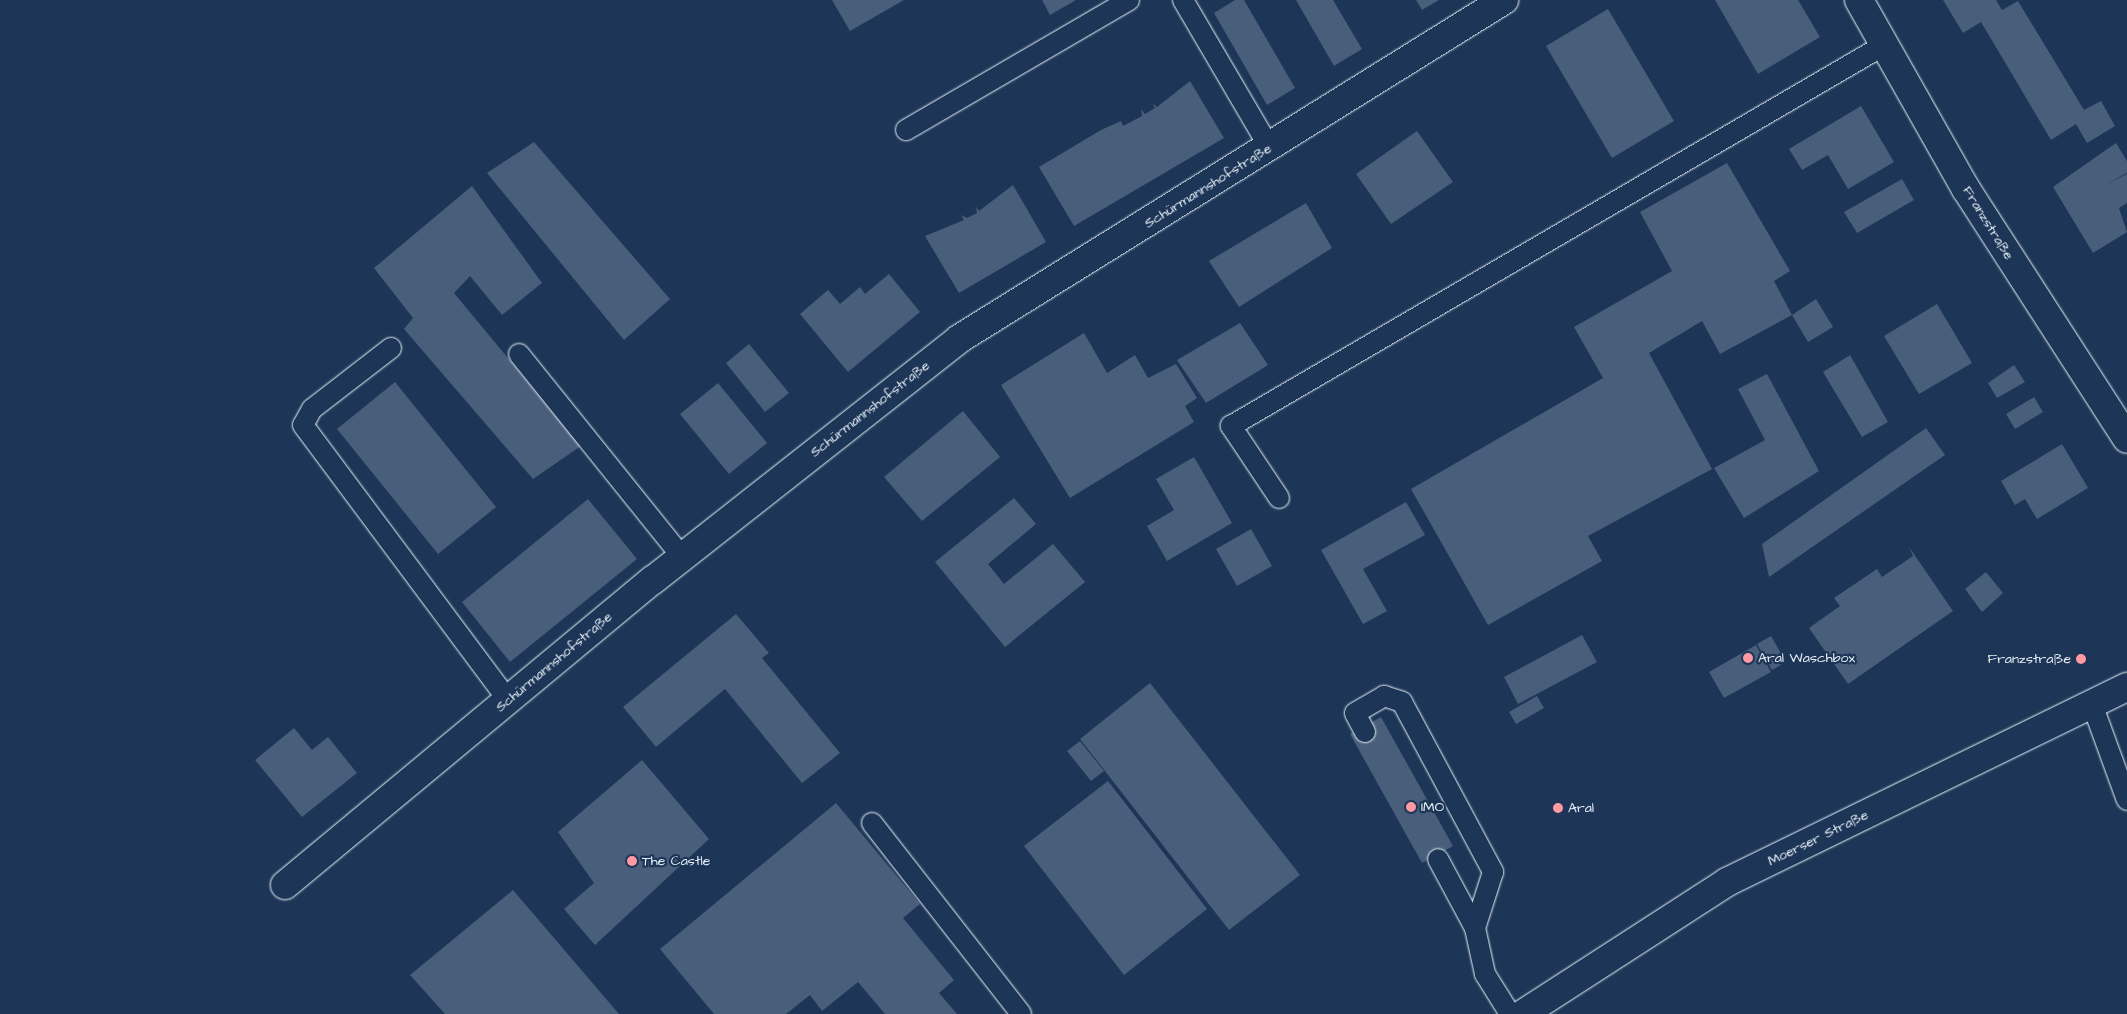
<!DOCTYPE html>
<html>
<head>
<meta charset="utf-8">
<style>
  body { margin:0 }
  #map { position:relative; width:2127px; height:1014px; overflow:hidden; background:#1d3557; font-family:"Architects Daughter",sans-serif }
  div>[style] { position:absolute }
  .building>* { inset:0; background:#495e7a }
  .roads { filter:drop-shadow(0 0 1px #e8f1f8) drop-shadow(0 0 1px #e8f1f8) }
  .lane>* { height:20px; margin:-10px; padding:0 10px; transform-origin:10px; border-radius:10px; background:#1d3557 }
  .street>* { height:28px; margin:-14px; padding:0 14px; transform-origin:14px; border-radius:14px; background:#1d3557 }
  .secondary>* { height:28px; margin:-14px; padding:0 14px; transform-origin:14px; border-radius:14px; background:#1d3557 }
  .dots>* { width:14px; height:14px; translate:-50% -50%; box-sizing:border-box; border:2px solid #1d3557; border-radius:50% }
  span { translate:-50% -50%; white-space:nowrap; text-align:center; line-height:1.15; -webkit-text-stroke:4.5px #1d3557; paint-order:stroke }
  .street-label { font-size:14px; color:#e8f1f8 }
  .poi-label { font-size:14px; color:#e8f1f8 }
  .left { translate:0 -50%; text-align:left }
  .right { translate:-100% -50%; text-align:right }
</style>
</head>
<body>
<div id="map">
  <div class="building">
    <div style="clip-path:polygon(832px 0,904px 0,850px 31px)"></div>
    <div style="clip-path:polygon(1042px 0,1076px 0,1050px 15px)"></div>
    <div style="clip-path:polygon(1235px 0,1244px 0,1295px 88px,1267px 105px,1214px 13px)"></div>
    <div style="clip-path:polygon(1296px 0,1333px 0,1362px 49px,1334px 66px)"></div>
    <div style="clip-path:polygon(1416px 0,1439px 0,1422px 10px)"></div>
    <div style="clip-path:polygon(1715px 0,1798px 0,1820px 37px,1758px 74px)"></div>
    <div style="clip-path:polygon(1943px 0,1996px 0,2002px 10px,2018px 1px,2084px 110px,2101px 101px,2115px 126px,2087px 143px,2076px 124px,2051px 140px,1981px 22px,1963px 33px)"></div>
    <div style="clip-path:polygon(1608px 9px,1674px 121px,1612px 158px,1546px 46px)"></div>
    <div style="clip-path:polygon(1190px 81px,1224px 138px,1074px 226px,1039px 167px,1101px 130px,1121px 121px,1123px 126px,1142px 116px,1141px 109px,1145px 114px,1155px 108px,1152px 103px,1157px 107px)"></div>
    <div style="clip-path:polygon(1861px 106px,1894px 162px,1848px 189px,1828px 155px,1802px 170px,1789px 149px)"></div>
    <div style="clip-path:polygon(1417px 131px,1453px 182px,1391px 224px,1356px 174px)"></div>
    <div style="clip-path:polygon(534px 142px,670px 299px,624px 340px,487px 173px)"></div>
    <div style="clip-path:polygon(2116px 143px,2127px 161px,2127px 173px,2105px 185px,2127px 174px,2127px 203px,2119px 208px,2127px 232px,2093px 253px,2053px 187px)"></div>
    <div style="clip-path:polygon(1727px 163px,1790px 271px,1774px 281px,1792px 315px,1720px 354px,1702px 321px,1649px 353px,1712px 469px,1588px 536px,1602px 561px,1488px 625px,1411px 489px,1603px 378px,1574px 327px,1672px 271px,1640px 212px)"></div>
    <div style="clip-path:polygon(1902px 179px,1914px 200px,1857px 233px,1844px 212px)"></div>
    <div style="clip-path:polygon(1013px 185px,1046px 242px,959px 293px,925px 236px,964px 220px,961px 215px,967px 218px,977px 213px,976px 207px,979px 211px)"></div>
    <div style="clip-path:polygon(472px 186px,542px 283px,502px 315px,470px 276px,454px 293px,581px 446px,533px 479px,404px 329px,413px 318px,374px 268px)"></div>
    <div style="clip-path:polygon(1306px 203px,1332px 248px,1239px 307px,1209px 261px)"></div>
    <div style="clip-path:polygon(889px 274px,920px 312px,848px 372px,800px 314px,828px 290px,840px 304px,860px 287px,865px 294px)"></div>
    <div style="clip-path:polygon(1816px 299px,1833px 327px,1808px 342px,1792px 315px)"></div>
    <div style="clip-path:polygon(1937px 304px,1972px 363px,1919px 394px,1884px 336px)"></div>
    <div style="clip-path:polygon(1240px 323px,1268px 365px,1206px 403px,1177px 360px)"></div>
    <div style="clip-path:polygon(1084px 333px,1107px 373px,1135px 355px,1148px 378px,1176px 364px,1197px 398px,1185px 406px,1194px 422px,1070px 498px,1001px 385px)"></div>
    <div style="clip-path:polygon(749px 344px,789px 393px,765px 412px,726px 363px)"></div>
    <div style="clip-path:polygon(1850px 355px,1888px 422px,1862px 437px,1823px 372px)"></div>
    <div style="clip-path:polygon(2014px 365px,2025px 382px,1997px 398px,1988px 383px)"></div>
    <div style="clip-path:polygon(1767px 374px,1819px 471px,1744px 518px,1714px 468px,1765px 440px,1738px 389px)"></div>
    <div style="clip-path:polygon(395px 382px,496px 507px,438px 554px,337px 429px)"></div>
    <div style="clip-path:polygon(718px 383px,767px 443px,729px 474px,680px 414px)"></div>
    <div style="clip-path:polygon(2034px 397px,2043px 412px,2015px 429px,2006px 414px)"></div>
    <div style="clip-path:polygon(963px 411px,1000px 457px,922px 521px,884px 477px)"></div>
    <div style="clip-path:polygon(1926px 428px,1945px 455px,1769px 577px,1762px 544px)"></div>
    <div style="clip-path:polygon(2062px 444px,2088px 488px,2037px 519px,2025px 499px,2015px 505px,2001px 481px)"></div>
    <div style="clip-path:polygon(1194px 457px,1232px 523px,1167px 561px,1147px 526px,1174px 510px,1156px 479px)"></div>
    <div style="clip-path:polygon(1014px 498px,1036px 524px,988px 564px,1004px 584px,1053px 544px,1085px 582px,1005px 647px,935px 562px)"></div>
    <div style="clip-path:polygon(588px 499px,637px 559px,510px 662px,462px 602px)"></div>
    <div style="clip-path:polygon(1406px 502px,1425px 535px,1363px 569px,1387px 611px,1363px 624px,1321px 550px)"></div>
    <div style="clip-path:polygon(1251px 529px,1272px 566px,1237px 586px,1216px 549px)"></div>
    <div style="clip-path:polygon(1909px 547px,1953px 611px,1848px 684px,1809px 628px,1840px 606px,1834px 598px,1877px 569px,1882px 577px,1913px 556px)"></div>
    <div style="clip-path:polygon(1986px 572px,2003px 593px,1982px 612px,1965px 589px)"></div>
    <div style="clip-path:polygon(736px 614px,769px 653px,762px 658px,840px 753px,802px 783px,725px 689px,656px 747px,623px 707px)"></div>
    <div style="clip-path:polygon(1582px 635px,1597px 662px,1518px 704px,1504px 677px)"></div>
    <div style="clip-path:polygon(1771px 636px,1786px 662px,1772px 670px,1757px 644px)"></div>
    <div style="clip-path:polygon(1756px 645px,1771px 672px,1724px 698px,1709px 672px)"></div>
    <div style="clip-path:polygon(1150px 683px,1300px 875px,1229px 930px,1080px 739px)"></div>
    <div style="clip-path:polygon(1537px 696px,1544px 708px,1516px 724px,1509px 712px)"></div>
    <div style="clip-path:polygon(1381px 717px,1453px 846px,1422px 863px,1350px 734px)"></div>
    <div style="clip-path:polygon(294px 728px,312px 750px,328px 737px,357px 773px,302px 817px,255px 760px)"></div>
    <div style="clip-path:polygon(1080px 741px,1104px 771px,1091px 781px,1067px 751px)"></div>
    <div style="clip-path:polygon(642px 760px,709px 839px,595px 945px,564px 909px,594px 883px,558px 832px)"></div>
    <div style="clip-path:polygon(1108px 781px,1207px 909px,1124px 975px,1024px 846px)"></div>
    <div style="clip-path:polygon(836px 803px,920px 904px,903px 918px,954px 980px,939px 993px,957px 1014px,885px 1014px,858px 982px,822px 1011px,810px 995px,786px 1014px,714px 1014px,660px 949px)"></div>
    <div style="clip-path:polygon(513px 890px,619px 1014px,445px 1014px,410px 975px)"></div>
  </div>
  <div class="roads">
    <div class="lane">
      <div style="left:1183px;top:0;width:172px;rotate:59.6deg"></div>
      <div style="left:906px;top:130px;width:258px;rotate:-30.2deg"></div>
      <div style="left:391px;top:348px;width:100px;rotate:142.3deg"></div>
      <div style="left:312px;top:409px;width:18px;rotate:119deg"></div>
      <div style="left:303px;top:425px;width:343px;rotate:53.3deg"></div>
      <div style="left:519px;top:354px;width:260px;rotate:51.2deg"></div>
      <div style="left:1279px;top:498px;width:87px;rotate:-123.7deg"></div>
      <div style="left:1231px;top:426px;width:756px;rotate:-30.26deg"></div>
      <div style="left:2092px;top:704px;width:102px;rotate:70deg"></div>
      <div style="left:1365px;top:732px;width:21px;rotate:-118deg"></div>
      <div style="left:1355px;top:713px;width:34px;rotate:-30deg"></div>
      <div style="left:1384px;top:696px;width:19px;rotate:18deg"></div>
      <div style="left:1402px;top:702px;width:193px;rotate:61.8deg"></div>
      <div style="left:1493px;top:872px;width:59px;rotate:107.8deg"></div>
      <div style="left:1475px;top:928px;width:78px;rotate:-118.2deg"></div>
      <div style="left:872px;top:823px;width:242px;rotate:52deg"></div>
      <div style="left:1475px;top:928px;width:47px;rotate:77.7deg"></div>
      <div style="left:1485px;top:974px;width:47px;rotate:58deg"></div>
    </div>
    <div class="street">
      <div style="left:1859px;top:0;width:217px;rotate:60.5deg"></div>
      <div style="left:1966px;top:189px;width:297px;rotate:57.2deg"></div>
      <div style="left:285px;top:885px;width:478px;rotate:-39.7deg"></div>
      <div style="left:653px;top:580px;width:390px;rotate:-38.2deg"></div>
      <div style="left:959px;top:339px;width:642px;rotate:-31.88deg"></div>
    </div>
    <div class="secondary">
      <div style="left:1523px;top:1014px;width:243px;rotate:-32.9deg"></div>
      <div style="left:1727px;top:882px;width:445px;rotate:-26deg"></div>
    </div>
  </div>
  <div class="dots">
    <div style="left:1748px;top:658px;background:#ff9aa2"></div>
    <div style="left:2081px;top:659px;background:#ff9aa2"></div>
    <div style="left:1411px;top:807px;background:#ff9aa2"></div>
    <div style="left:1558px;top:808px;background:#ff9aa2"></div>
    <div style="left:632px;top:861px;background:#ff9aa2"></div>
  </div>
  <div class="street-label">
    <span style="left:1208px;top:186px;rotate:-32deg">Schürmannshofstraße</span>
    <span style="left:1988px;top:223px;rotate:58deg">Franzstraße</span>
    <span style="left:870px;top:409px;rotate:-38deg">Schürmannshofstraße</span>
    <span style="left:554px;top:662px;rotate:-40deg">Schürmannshofstraße</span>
    <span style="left:1818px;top:838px;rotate:-26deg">Moerser Straße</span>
  </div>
  <div class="poi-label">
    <span class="left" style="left:1758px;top:658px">Aral Waschbox</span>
    <span class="right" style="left:2071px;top:659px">Franzstraße</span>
    <span class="left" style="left:1421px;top:807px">IMO</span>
    <span class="left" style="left:1568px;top:808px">Aral</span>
    <span class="left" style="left:642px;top:861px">The Castle</span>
  </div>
</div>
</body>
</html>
